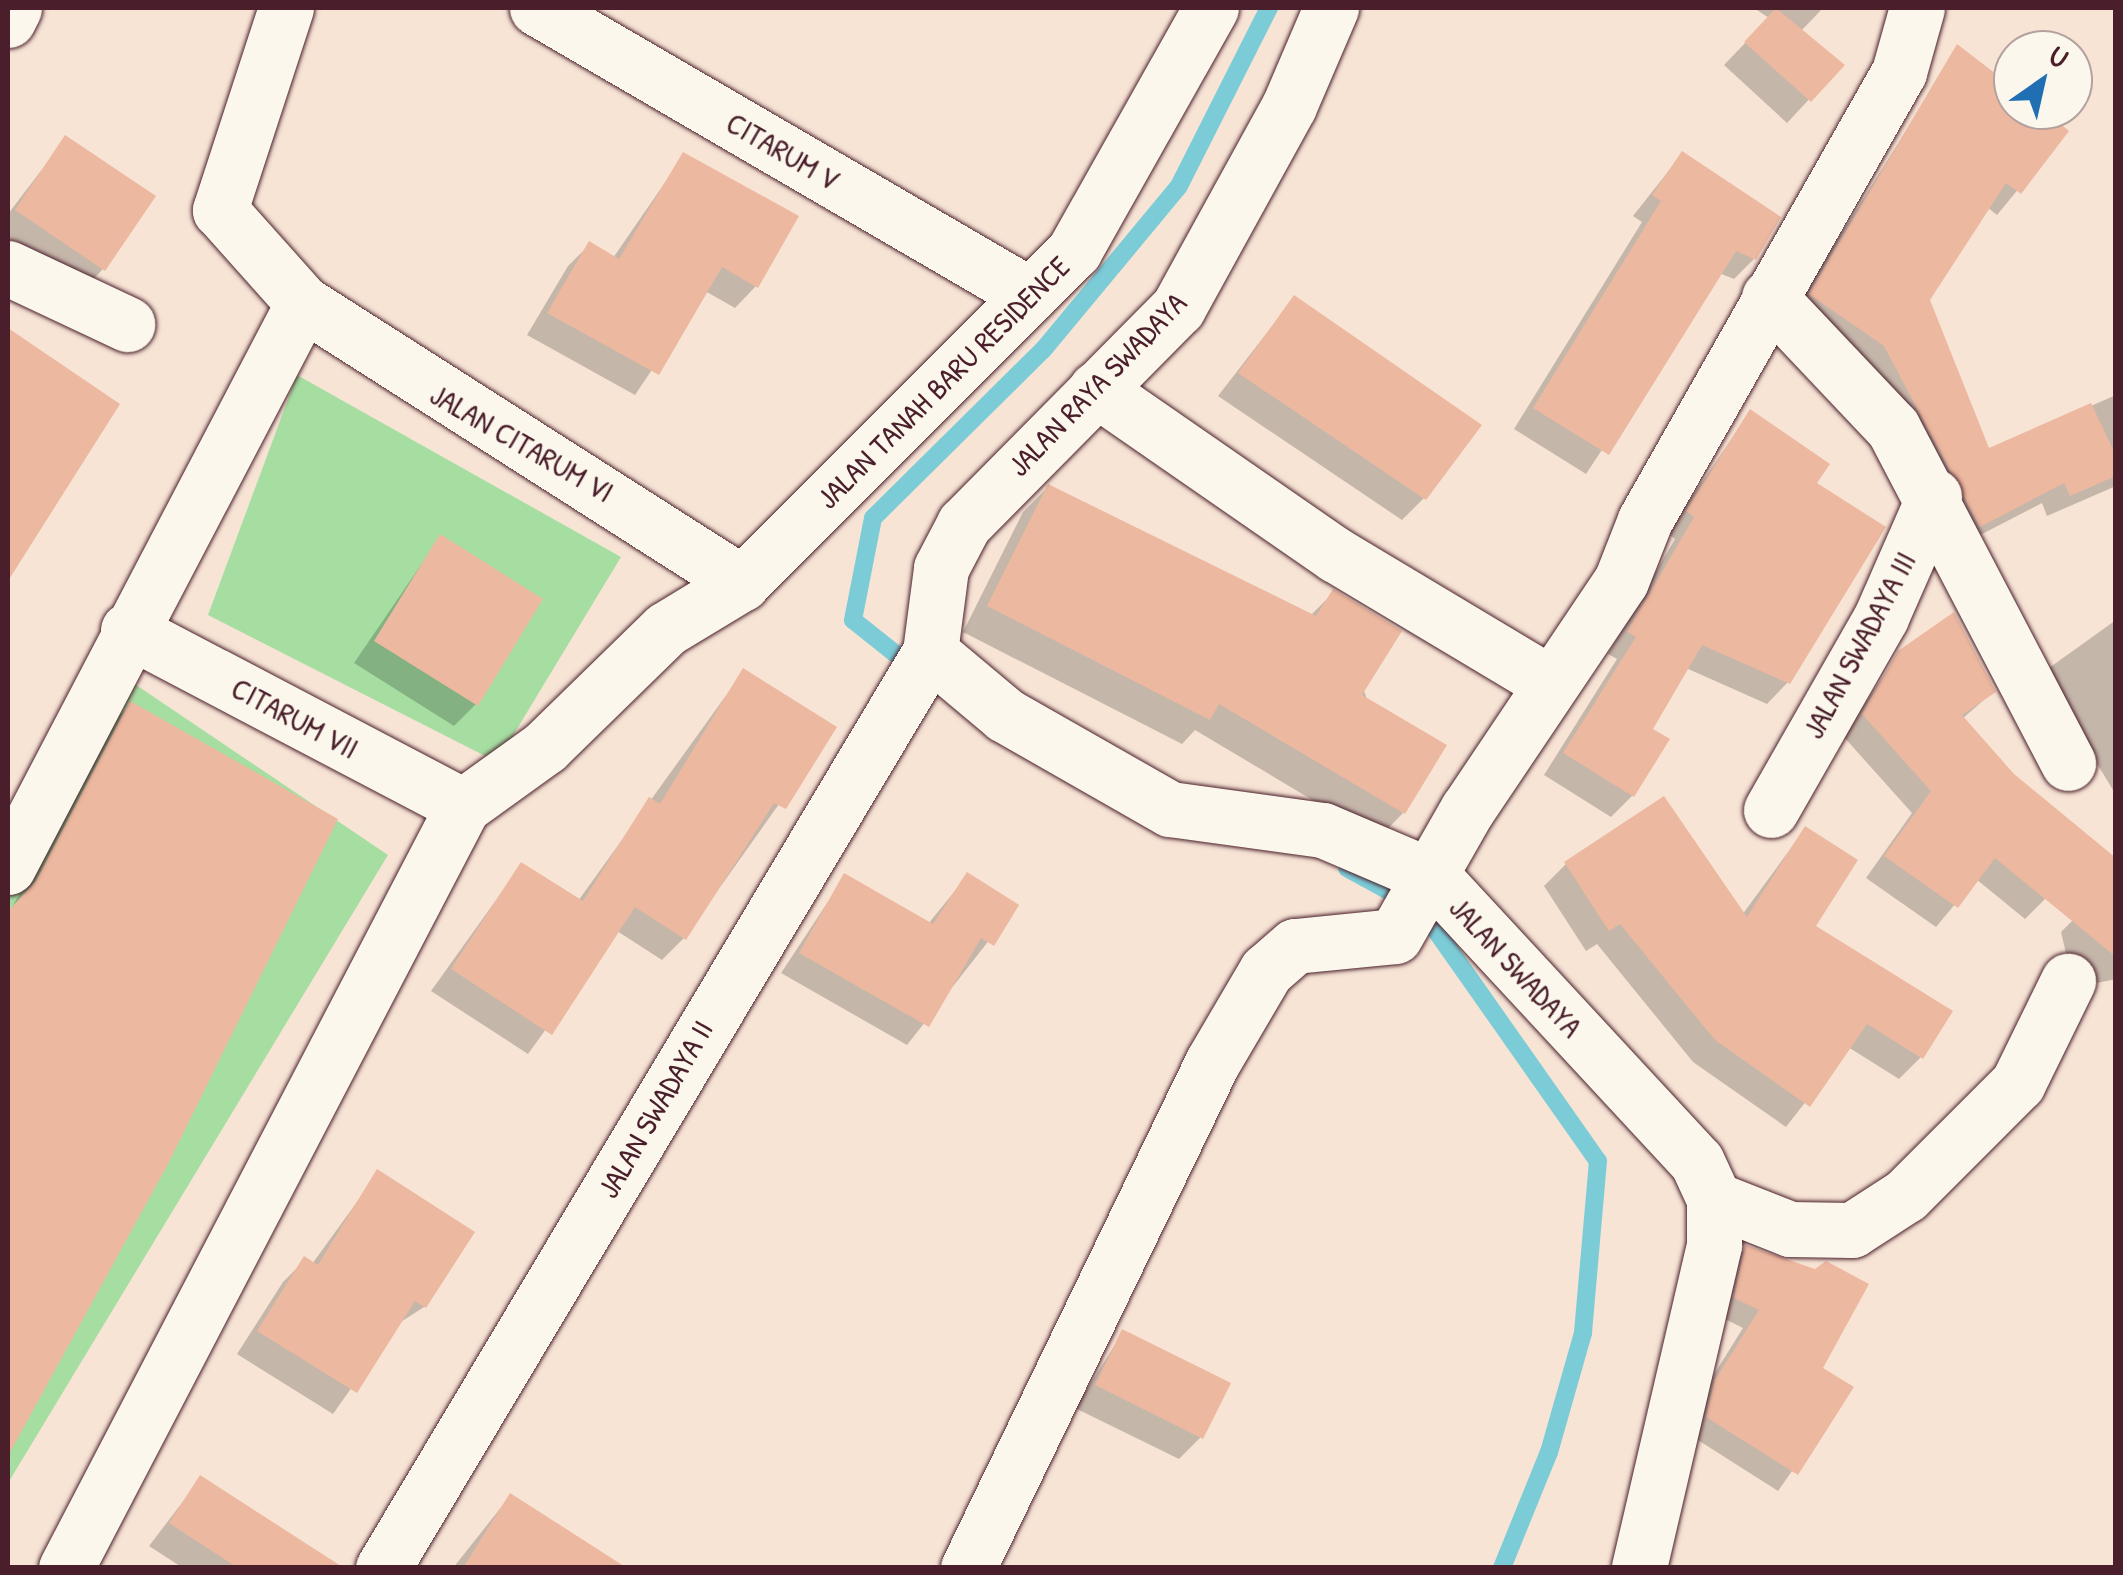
<!DOCTYPE html>
<html>
<head>
<meta charset="utf-8">
<style>
  body { margin:0 }
  #map { position:relative; width:2123px; height:1575px; overflow:hidden; background:#f7e4d5; font-family:"Patrick Hand",sans-serif }
  div>[style] { position:absolute }
  .green>* { inset:0; background:#a6dea2 }
  .shadow>* { inset:0; background:#0003 }
  .stream>* { height:18px; margin:-9px; padding:0 9px; transform-origin:9px; border-radius:9px; background:#7cccd7 }
  .building>* { inset:0; background:#edb8a0 }
  .roads { filter:drop-shadow(0 0 2px #4a1f2b) drop-shadow(0 0 2px #4a1f2b) }
  .minor>* { height:55px; margin:-27.5px; padding:0 27.5px; transform-origin:27.5px; border-radius:27.5px; background:#fbf7ec }
  span { translate:-50% -50%; white-space:nowrap; text-align:center; line-height:1.15; -webkit-text-stroke:8px #fbf7ec; paint-order:stroke }
  .street-label { font-size:30px; color:#4a1f2b }
  .frame { position:absolute; inset:0; border:10px solid #4a1f2b; pointer-events:none }
  .north { position:absolute; left:1993px; top:30px; width:100px; height:100px; box-sizing:border-box; background:#fbf7ec; border:2px solid #b4a19f; border-radius:50%; rotate:34deg; font-size:28px; font-weight:700; line-height:40px; text-align:center; color:#4a1f2b }
  .north::after { content:''; display:block; margin:auto; width:35px; height:45px; background:#1f6fb2; clip-path:polygon(50% 0,100% 100%,50% 72%,0 100%) }
</style>
</head>
<body>
<div id="map">
  <div class="green">
    <div style="clip-path:polygon(297px 375px,621px 557px,497px 762px,208px 615px)"></div>
    <div style="clip-path:polygon(105px 664px,388px 855px,8px 1483px,8px 855px)"></div>
  </div>
  <div class="shadow">
    <div style="clip-path:polygon(1754px 8px,1823px 8px,1802px 30px,1841px 65px,1787px 123px,1724px 65px,1769px 18px)"></div>
    <div style="clip-path:polygon(1958px 48px,2013px 90px,2013px 110px,2038px 110px,2066px 131px,1997px 215px,1987px 207px,1928px 299px,1988px 451px,2116px 395px,2116px 486px,2047px 516px,2042px 503px,1957px 547px,1789px 317px)"></div>
    <div style="clip-path:polygon(66px 138px,103px 269px,82px 291px,8px 241px,8px 214px)"></div>
    <div style="clip-path:polygon(1682px 154px,1754px 259px,1734px 279px,1719px 273px,1586px 474px,1514px 429px,1642px 222px,1633px 216px)"></div>
    <div style="clip-path:polygon(684px 155px,756px 286px,735px 308px,705px 291px,635px 395px,527px 335px,568px 266px,590px 244px,613px 258px)"></div>
    <div style="clip-path:polygon(1294px 298px,1424px 498px,1402px 520px,1218px 396px)"></div>
    <div style="clip-path:polygon(8px 329px,116px 404px,8px 567px)"></div>
    <div style="clip-path:polygon(1750px 412px,1814px 484px,1788px 682px,1767px 704px,1686px 668px,1650px 730px,1632px 796px,1611px 817px,1544px 775px,1617px 659px,1608px 654px,1675px 539px,1667px 533px)"></div>
    <div style="clip-path:polygon(1048px 487px,1310px 616px,1333px 593px,1403px 813px,1378px 839px,1195px 730px,1182px 744px,963px 632px,1023px 512px)"></div>
    <div style="clip-path:polygon(440px 537px,476px 704px,454px 726px,354px 663px)"></div>
    <div style="clip-path:polygon(2116px 620px,2116px 795px,2042px 673px)"></div>
    <div style="clip-path:polygon(1899px 653px,1993px 692px,1962px 719px,2045px 899px,2025px 919px,1976px 879px,1936px 927px,1866px 878px,1912px 813px,1843px 736px)"></div>
    <div style="clip-path:polygon(743px 672px,833px 728px,684px 938px,662px 960px,617px 931px,528px 1054px,431px 991px,521px 865px,578px 901px)"></div>
    <div style="clip-path:polygon(131px 704px,335px 820px,8px 1456px,8px 915px,109px 726px)"></div>
    <div style="clip-path:polygon(1805px 829px,1813px 926px,1921px 1057px,1899px 1079px,1848px 1047px,1786px 1127px,1693px 1062px,1597px 944px,1586px 951px,1544px 886px,1566px 864px,1742px 915px)"></div>
    <div style="clip-path:polygon(968px 875px,1016px 906px,907px 1045px,781px 973px,845px 876px,928px 924px)"></div>
    <div style="clip-path:polygon(2116px 904px,2116px 979px,2074px 988px,2061px 932px,2083px 910px)"></div>
    <div style="clip-path:polygon(378px 1173px,472px 1233px,424px 1307px,396px 1325px,333px 1414px,237px 1354px,283px 1282px,305px 1260px,312px 1264px)"></div>
    <div style="clip-path:polygon(1746px 1248px,1820px 1369px,1850px 1388px,1778px 1491px,1690px 1435px,1698px 1400px,1743px 1328px,1717px 1315px,1728px 1265px)"></div>
    <div style="clip-path:polygon(1123px 1332px,1201px 1437px,1179px 1459px,1075px 1408px)"></div>
    <div style="clip-path:polygon(201px 1478px,303px 1568px,183px 1568px,149px 1546px)"></div>
    <div style="clip-path:polygon(510px 1496px,622px 1568px,453px 1568px)"></div>
  </div>
  <div class="stream">
    <div style="left:912px;top:667px;width:75px;rotate:-141.5deg"></div>
    <div style="left:853px;top:620px;width:104px;rotate:-78.9deg"></div>
    <div style="left:873px;top:518px;width:239px;rotate:-44.7deg"></div>
    <div style="left:1043px;top:350px;width:213px;rotate:-50.3deg"></div>
    <div style="left:1179px;top:186px;width:199px;rotate:-63.2deg"></div>
    <div style="left:1347px;top:868px;width:83px;rotate:28.7deg"></div>
    <div style="left:1420px;top:908px;width:309px;rotate:54.9deg"></div>
    <div style="left:1598px;top:1161px;width:173px;rotate:95deg"></div>
    <div style="left:1583px;top:1333px;width:124px;rotate:105.9deg"></div>
    <div style="left:1549px;top:1452px;width:125px;rotate:112.1deg"></div>
  </div>
  <div class="building">
    <div style="clip-path:polygon(1776px 8px,1845px 65px,1811px 102px,1744px 42px)"></div>
    <div style="clip-path:polygon(1957px 44px,2013px 87px,2013px 110px,2043px 110px,2069px 131px,2021px 194px,2006px 183px,1930px 300px,1989px 448px,2091px 403px,2116px 456px,2116px 476px,2070px 496px,2064px 483px,1980px 527px,1884px 346px,1809px 294px)"></div>
    <div style="clip-path:polygon(65px 135px,156px 196px,105px 271px,15px 210px)"></div>
    <div style="clip-path:polygon(1682px 151px,1781px 217px,1756px 260px,1736px 251px,1609px 455px,1533px 408px,1661px 201px,1652px 195px)"></div>
    <div style="clip-path:polygon(683px 152px,799px 216px,758px 288px,722px 267px,659px 375px,547px 313px,589px 241px,619px 259px)"></div>
    <div style="clip-path:polygon(1294px 295px,1482px 425px,1426px 500px,1238px 373px)"></div>
    <div style="clip-path:polygon(8px 328px,120px 404px,8px 581px)"></div>
    <div style="clip-path:polygon(1750px 409px,1830px 464px,1817px 483px,1886px 527px,1790px 684px,1702px 645px,1653px 729px,1670px 739px,1634px 797px,1563px 753px,1636px 637px,1627px 632px,1694px 517px,1686px 511px)"></div>
    <div style="clip-path:polygon(1048px 484px,1316px 616px,1333px 589px,1402px 631px,1362px 695px,1447px 745px,1405px 814px,1219px 704px,1210px 720px,987px 606px)"></div>
    <div style="clip-path:polygon(440px 534px,543px 599px,478px 706px,374px 641px)"></div>
    <div style="clip-path:polygon(1954px 612px,1996px 692px,1962px 715px,2014px 774px,2116px 858px,2116px 957px,1995px 858px,1958px 908px,1884px 856px,1931px 791px,1862px 714px,1898px 651px)"></div>
    <div style="clip-path:polygon(743px 668px,837px 727px,786px 809px,774px 803px,686px 940px,635px 907px,552px 1035px,451px 969px,521px 862px,583px 901px,649px 797px,660px 804px)"></div>
    <div style="clip-path:polygon(130px 701px,338px 819px,169px 1162px,8px 1456px,8px 911px,36px 881px)"></div>
    <div style="clip-path:polygon(1664px 796px,1747px 917px,1805px 826px,1858px 860px,1816px 926px,1953px 1011px,1923px 1059px,1867px 1024px,1810px 1107px,1715px 1040px,1620px 924px,1609px 931px,1564px 862px)"></div>
    <div style="clip-path:polygon(967px 872px,1019px 905px,994px 946px,981px 938px,929px 1027px,799px 953px,844px 873px,933px 924px)"></div>
    <div style="clip-path:polygon(377px 1169px,475px 1232px,426px 1308px,415px 1301px,357px 1393px,257px 1331px,304px 1256px,318px 1265px)"></div>
    <div style="clip-path:polygon(1745px 1245px,1815px 1269px,1826px 1261px,1869px 1284px,1823px 1368px,1854px 1387px,1798px 1475px,1706px 1417px,1715px 1380px,1759px 1310px,1734px 1298px)"></div>
    <div style="clip-path:polygon(1122px 1329px,1231px 1383px,1203px 1439px,1095px 1385px)"></div>
    <div style="clip-path:polygon(200px 1475px,344px 1568px,238px 1568px,169px 1523px)"></div>
    <div style="clip-path:polygon(510px 1493px,627px 1568px,463px 1568px)"></div>
  </div>
  <div class="roads">
    <div class="minor">
      <div style="left:286px;top:8px;width:213px;rotate:108.1deg"></div>
      <div style="left:220px;top:210px;width:125px;rotate:48.3deg"></div>
      <div style="left:303px;top:303px;width:521px;rotate:32.53deg"></div>
      <div style="left:537px;top:8px;width:570px;rotate:30.21deg"></div>
      <div style="left:8px;top:20px;width:13px;rotate:-63deg"></div>
      <div style="left:8px;top:268px;width:132px;rotate:25.2deg"></div>
      <div style="left:1769px;top:297px;width:180px;rotate:46.6deg"></div>
      <div style="left:1893px;top:428px;width:378px;rotate:62.4deg"></div>
      <div style="left:1096px;top:389px;width:292px;rotate:34.7deg"></div>
      <div style="left:1336px;top:555px;width:249px;rotate:30.9deg"></div>
      <div style="left:128px;top:630px;width:378px;rotate:27.7deg"></div>
      <div style="left:930px;top:652px;width:98px;rotate:40deg"></div>
      <div style="left:1005px;top:715px;width:190px;rotate:29.7deg"></div>
      <div style="left:1170px;top:809px;width:154px;rotate:7.8deg"></div>
      <div style="left:1323px;top:830px;width:120px;rotate:23.1deg"></div>
      <div style="left:1433px;top:877px;width:388px;rotate:47.2deg"></div>
      <div style="left:1697px;top:1162px;width:41px;rotate:65.3deg"></div>
      <div style="left:1714px;top:1199px;width:46px;rotate:90deg"></div>
      <div style="left:1714px;top:1245px;width:332px;rotate:103.1deg"></div>
      <div style="left:930px;top:652px;width:85px;rotate:-82.5deg"></div>
      <div style="left:941px;top:568px;width:50px;rotate:-62.4deg"></div>
      <div style="left:964px;top:524px;width:304px;rotate:-45.3deg"></div>
      <div style="left:1178px;top:308px;width:230px;rotate:-61.2deg"></div>
      <div style="left:1289px;top:106px;width:107px;rotate:-66.8deg"></div>
      <div style="left:1771px;top:810px;width:222px;rotate:-60.3deg"></div>
      <div style="left:1881px;top:617px;width:132px;rotate:-66.3deg"></div>
      <div style="left:8px;top:867px;width:636px;rotate:-62.39deg"></div>
      <div style="left:1714px;top:1199px;width:82px;rotate:21.5deg"></div>
      <div style="left:1790px;top:1229px;width:62px;rotate:0.9deg"></div>
      <div style="left:1852px;top:1230px;width:64px;rotate:-32.9deg"></div>
      <div style="left:1906px;top:1195px;width:158px;rotate:-45deg"></div>
      <div style="left:2018px;top:1083px;width:114px;rotate:-63.9deg"></div>
      <div style="left:66px;top:1568px;width:859px;rotate:-62.48deg"></div>
      <div style="left:463px;top:806px;width:101px;rotate:-35.7deg"></div>
      <div style="left:545px;top:747px;width:169px;rotate:-44.3deg"></div>
      <div style="left:666px;top:629px;width:89px;rotate:-31.2deg"></div>
      <div style="left:742px;top:583px;width:470px;rotate:-45deg"></div>
      <div style="left:1074px;top:251px;width:279px;rotate:-60.6deg"></div>
      <div style="left:383px;top:1568px;width:1067px;rotate:-59.16deg"></div>
      <div style="left:968px;top:1568px;width:561px;rotate:-64.21deg"></div>
      <div style="left:1212px;top:1063px;width:107px;rotate:-59.6deg"></div>
      <div style="left:1266px;top:971px;width:38px;rotate:-41deg"></div>
      <div style="left:1295px;top:946px;width:100px;rotate:-5.7deg"></div>
      <div style="left:1395px;top:936px;width:145px;rotate:-60.3deg"></div>
      <div style="left:1467px;top:810px;width:276px;rotate:-56.1deg"></div>
      <div style="left:1621px;top:581px;width:66px;rotate:-68.5deg"></div>
      <div style="left:1645px;top:520px;width:515px;rotate:-60.45deg"></div>
      <div style="left:1899px;top:72px;width:66px;rotate:-74.3deg"></div>
    </div>
  </div>
  <div class="street-label">
    <span style="left:783px;top:151px;rotate:30deg">CITARUM V</span>
    <span style="left:943px;top:382px;rotate:-45deg">JALAN TANAH BARU RESIDENCE</span>
    <span style="left:1097px;top:384px;rotate:-46deg">JALAN RAYA SWADAYA</span>
    <span style="left:522px;top:443px;rotate:30deg">JALAN CITARUM VI</span>
    <span style="left:1859px;top:645px;rotate:-62deg">JALAN SWADAYA III</span>
    <span style="left:295px;top:718px;rotate:28deg">CITARUM VII</span>
    <span style="left:1516px;top:967px;rotate:47deg">JALAN SWADAYA</span>
    <span style="left:655px;top:1109px;rotate:-60deg">JALAN SWADAYA II</span>
  </div>
  <div class="frame"></div>
  <div class="north">U</div>
</div>
</body>
</html>
